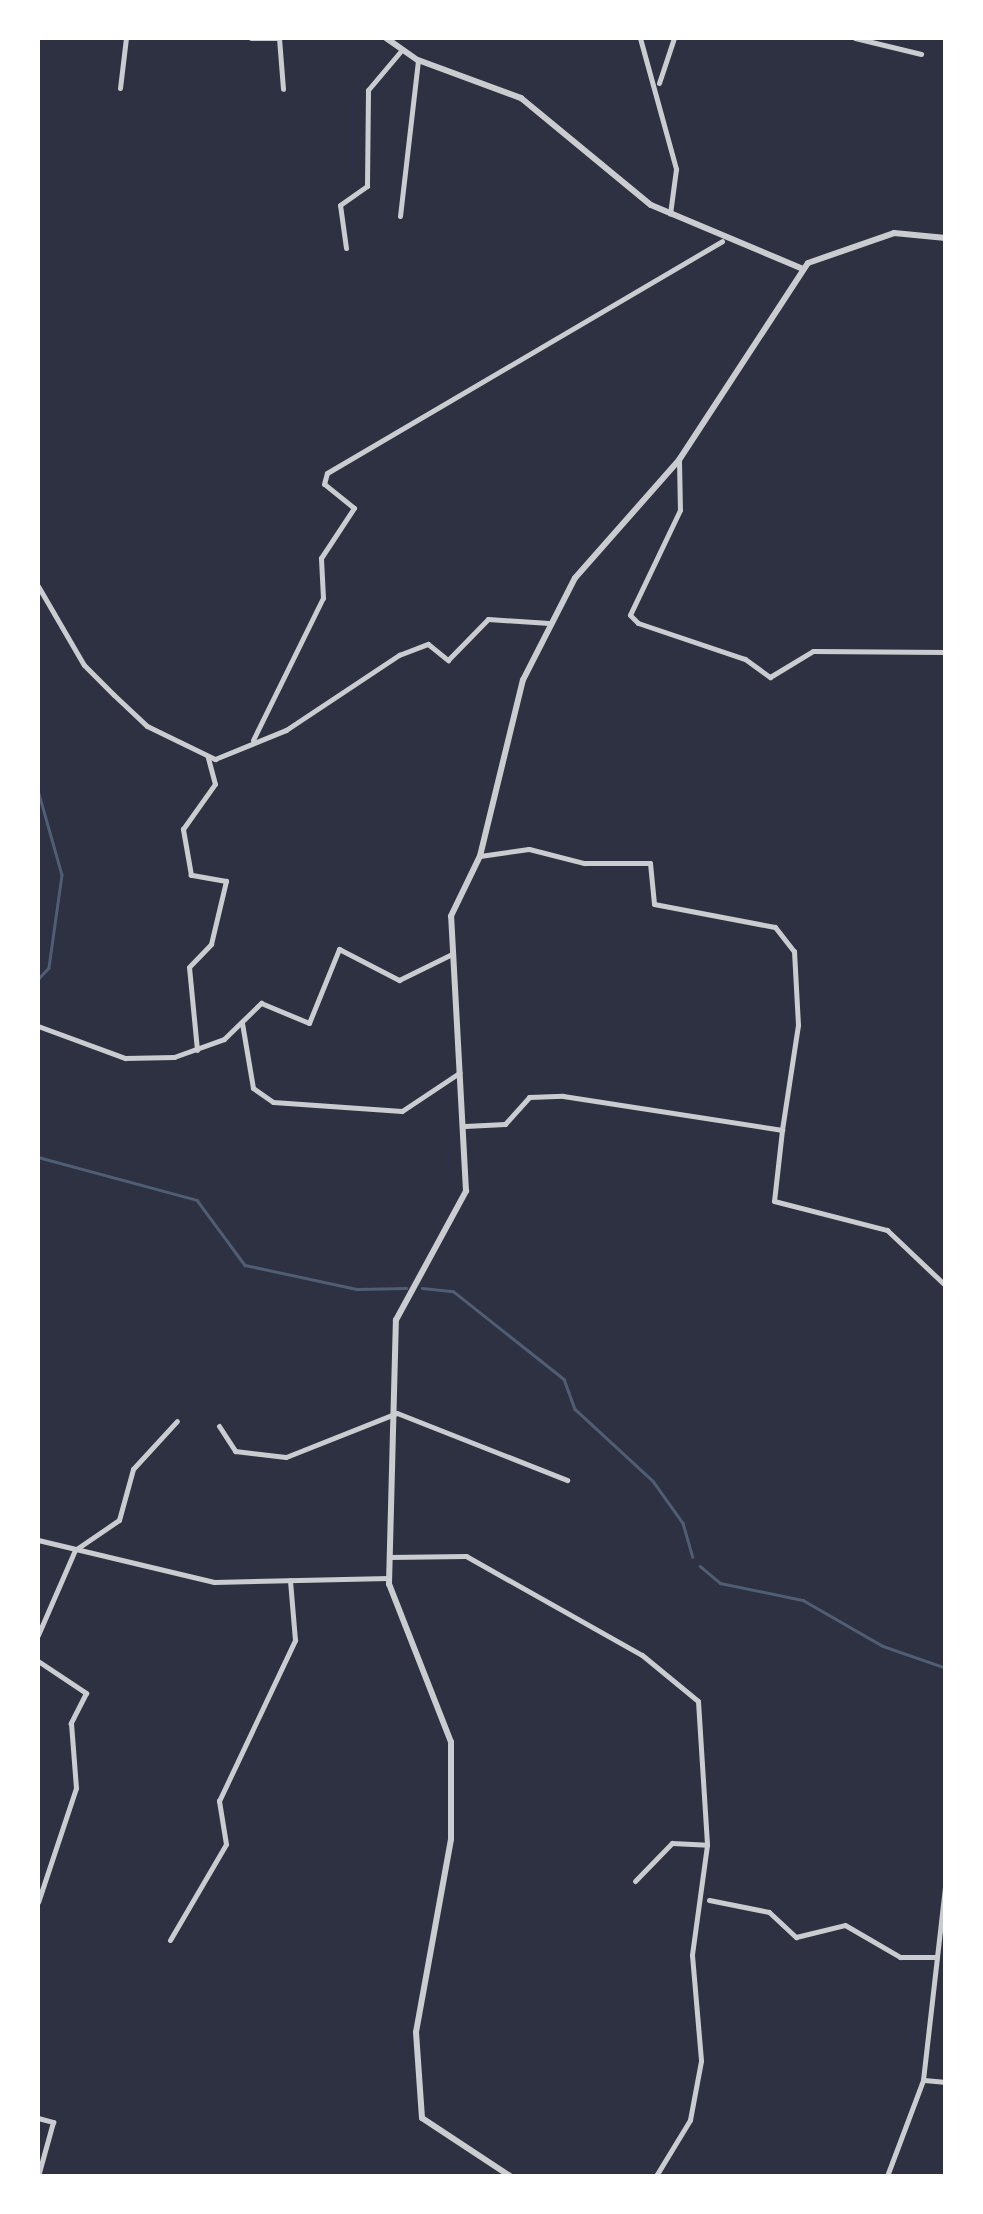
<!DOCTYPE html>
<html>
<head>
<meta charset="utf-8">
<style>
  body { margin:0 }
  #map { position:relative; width:983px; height:2214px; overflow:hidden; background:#2d3142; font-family:Bitter,serif }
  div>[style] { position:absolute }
  .stream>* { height:2.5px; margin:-1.25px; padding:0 1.25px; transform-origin:1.25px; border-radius:1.25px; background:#4f5d75 }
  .minor>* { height:5px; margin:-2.5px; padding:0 2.5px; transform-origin:2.5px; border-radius:2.5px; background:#caccd0 }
  .tertiary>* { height:6px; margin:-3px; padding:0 3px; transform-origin:3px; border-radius:3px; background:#caccd0 }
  span { translate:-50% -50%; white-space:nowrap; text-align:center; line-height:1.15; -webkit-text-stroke:10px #fff; paint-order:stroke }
  .frame { position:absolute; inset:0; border:40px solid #fff; pointer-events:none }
</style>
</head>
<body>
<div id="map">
  <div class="stream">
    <div style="left:38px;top:790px;width:88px;rotate:74.2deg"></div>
    <div style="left:62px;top:875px;width:94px;rotate:98deg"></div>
    <div style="left:49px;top:968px;width:16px;rotate:133deg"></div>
    <div style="left:38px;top:1157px;width:165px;rotate:15.1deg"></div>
    <div style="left:197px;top:1200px;width:81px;rotate:53.6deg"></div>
    <div style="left:245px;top:1265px;width:115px;rotate:12.1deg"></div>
    <div style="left:357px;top:1289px;width:49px;rotate:-1.2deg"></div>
    <div style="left:422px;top:1288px;width:31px;rotate:6deg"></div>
    <div style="left:453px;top:1291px;width:142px;rotate:38.4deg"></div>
    <div style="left:564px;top:1379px;width:32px;rotate:70deg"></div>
    <div style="left:575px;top:1409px;width:106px;rotate:42.7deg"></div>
    <div style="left:653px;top:1481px;width:52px;rotate:54.5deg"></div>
    <div style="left:683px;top:1523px;width:35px;rotate:74deg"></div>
    <div style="left:700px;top:1566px;width:26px;rotate:40deg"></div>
    <div style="left:720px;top:1583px;width:85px;rotate:11.6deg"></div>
    <div style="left:803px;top:1600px;width:92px;rotate:29.9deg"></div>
    <div style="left:883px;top:1646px;width:67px;rotate:19.2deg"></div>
  </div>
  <div class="minor">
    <div style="left:251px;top:38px;width:27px"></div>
    <div style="left:279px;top:38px;width:51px;rotate:85.5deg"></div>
    <div style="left:640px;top:38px;width:136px;rotate:74.6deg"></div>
    <div style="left:676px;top:169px;width:45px;rotate:97.6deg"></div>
    <div style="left:855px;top:38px;width:68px;rotate:13.6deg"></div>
    <div style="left:659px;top:83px;width:47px;rotate:-71.6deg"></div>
    <div style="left:120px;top:88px;width:50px;rotate:-83.2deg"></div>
    <div style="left:400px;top:216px;width:157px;rotate:-83.4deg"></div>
    <div style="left:346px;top:248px;width:43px;rotate:-97.9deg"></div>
    <div style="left:340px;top:205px;width:33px;rotate:-35deg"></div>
    <div style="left:367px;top:186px;width:96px;rotate:-89.4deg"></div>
    <div style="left:368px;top:90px;width:50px;rotate:-49.9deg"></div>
    <div style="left:679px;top:460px;width:50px;rotate:88.9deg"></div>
    <div style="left:680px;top:510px;width:116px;rotate:115.5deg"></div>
    <div style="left:630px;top:615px;width:11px;rotate:45deg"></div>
    <div style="left:638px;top:623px;width:113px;rotate:18.6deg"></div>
    <div style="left:745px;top:659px;width:31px;rotate:36deg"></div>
    <div style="left:770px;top:677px;width:50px;rotate:-31.2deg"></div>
    <div style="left:813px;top:651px;width:133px;rotate:0.4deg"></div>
    <div style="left:38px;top:586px;width:91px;rotate:59.8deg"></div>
    <div style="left:84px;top:665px;width:42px;rotate:45deg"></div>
    <div style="left:114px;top:695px;width:45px;rotate:43.2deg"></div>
    <div style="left:147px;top:726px;width:76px;rotate:25.9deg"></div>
    <div style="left:215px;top:759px;width:77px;rotate:-22.2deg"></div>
    <div style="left:286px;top:730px;width:136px;rotate:-33.6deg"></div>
    <div style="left:399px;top:655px;width:31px;rotate:-21deg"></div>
    <div style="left:428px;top:644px;width:26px;rotate:39deg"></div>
    <div style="left:448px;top:660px;width:57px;rotate:-45.7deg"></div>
    <div style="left:488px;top:619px;width:61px;rotate:3.8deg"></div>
    <div style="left:253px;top:740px;width:158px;rotate:-63.8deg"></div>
    <div style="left:323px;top:598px;width:40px;rotate:-92.9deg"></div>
    <div style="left:321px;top:558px;width:60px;rotate:-56.6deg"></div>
    <div style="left:354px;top:508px;width:38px;rotate:-141deg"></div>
    <div style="left:324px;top:484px;width:11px;rotate:-75deg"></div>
    <div style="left:327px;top:473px;width:458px;rotate:-30.4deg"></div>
    <div style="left:480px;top:856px;width:49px;rotate:-8.1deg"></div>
    <div style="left:529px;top:849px;width:57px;rotate:14.3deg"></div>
    <div style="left:584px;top:863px;width:66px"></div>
    <div style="left:650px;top:863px;width:41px;rotate:84.4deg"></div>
    <div style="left:654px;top:904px;width:123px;rotate:10.8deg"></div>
    <div style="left:775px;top:927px;width:31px;rotate:52deg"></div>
    <div style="left:794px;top:951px;width:74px;rotate:86.9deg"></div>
    <div style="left:798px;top:1025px;width:106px;rotate:98.7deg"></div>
    <div style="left:242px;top:1023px;width:66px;rotate:80.4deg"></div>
    <div style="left:253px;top:1088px;width:24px;rotate:35deg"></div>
    <div style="left:273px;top:1102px;width:129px;rotate:4deg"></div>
    <div style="left:402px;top:1111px;width:69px;rotate:-33.7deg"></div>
    <div style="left:38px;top:1026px;width:93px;rotate:20.2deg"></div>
    <div style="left:125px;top:1058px;width:49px;rotate:-1.2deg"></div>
    <div style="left:174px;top:1057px;width:53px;rotate:-19.8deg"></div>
    <div style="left:224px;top:1039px;width:52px;rotate:-44.2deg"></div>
    <div style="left:261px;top:1003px;width:52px;rotate:22.6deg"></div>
    <div style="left:309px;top:1023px;width:80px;rotate:-67.9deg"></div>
    <div style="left:339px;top:949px;width:68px;rotate:27.3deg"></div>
    <div style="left:399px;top:980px;width:59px;rotate:-26.1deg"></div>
    <div style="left:197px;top:1050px;width:83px;rotate:-95.5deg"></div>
    <div style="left:189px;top:967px;width:32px;rotate:-46deg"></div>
    <div style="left:211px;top:944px;width:65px;rotate:-76.6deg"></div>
    <div style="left:226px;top:881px;width:36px;rotate:-170deg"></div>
    <div style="left:191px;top:875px;width:47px;rotate:-99.9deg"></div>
    <div style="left:183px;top:829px;width:55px;rotate:-54.6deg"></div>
    <div style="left:215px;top:784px;width:28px;rotate:-105deg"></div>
    <div style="left:465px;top:1126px;width:40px;rotate:-2.9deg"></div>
    <div style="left:505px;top:1124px;width:36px;rotate:-48deg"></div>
    <div style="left:529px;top:1097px;width:34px;rotate:-2deg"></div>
    <div style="left:563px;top:1096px;width:222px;rotate:8.8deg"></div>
    <div style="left:782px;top:1130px;width:71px;rotate:96.4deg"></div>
    <div style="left:774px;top:1201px;width:117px;rotate:14.4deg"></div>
    <div style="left:887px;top:1230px;width:81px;rotate:43.5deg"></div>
    <div style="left:219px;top:1426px;width:30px;rotate:57deg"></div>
    <div style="left:235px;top:1451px;width:51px;rotate:6.7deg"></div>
    <div style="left:286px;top:1457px;width:119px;rotate:-21.6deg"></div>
    <div style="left:397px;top:1413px;width:183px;rotate:21.5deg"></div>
    <div style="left:38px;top:1540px;width:181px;rotate:13.4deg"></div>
    <div style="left:214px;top:1582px;width:175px;rotate:-1.3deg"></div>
    <div style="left:389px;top:1557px;width:77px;rotate:-0.7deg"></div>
    <div style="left:466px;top:1556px;width:202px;rotate:29.4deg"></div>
    <div style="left:642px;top:1655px;width:72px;rotate:39.4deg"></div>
    <div style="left:698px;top:1701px;width:144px;rotate:86.4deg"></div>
    <div style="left:38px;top:1635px;width:93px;rotate:-66.5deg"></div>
    <div style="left:75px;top:1550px;width:53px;rotate:-34.3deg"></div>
    <div style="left:119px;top:1520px;width:53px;rotate:-74.6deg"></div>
    <div style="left:133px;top:1469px;width:65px;rotate:-47.5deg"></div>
    <div style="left:38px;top:1661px;width:58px;rotate:33.7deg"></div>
    <div style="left:86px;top:1693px;width:34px;rotate:117deg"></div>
    <div style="left:71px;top:1723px;width:65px;rotate:85.6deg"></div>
    <div style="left:76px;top:1788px;width:120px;rotate:108.4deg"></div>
    <div style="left:635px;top:1881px;width:53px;rotate:-45.8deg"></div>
    <div style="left:672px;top:1843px;width:35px;rotate:3deg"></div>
    <div style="left:707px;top:1845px;width:111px;rotate:97.8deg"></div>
    <div style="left:692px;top:1955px;width:106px;rotate:85.1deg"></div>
    <div style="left:701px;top:2061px;width:60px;rotate:100.6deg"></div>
    <div style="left:690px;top:2120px;width:66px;rotate:121.3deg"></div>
    <div style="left:709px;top:1900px;width:61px;rotate:11.3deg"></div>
    <div style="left:769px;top:1912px;width:37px;rotate:43deg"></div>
    <div style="left:796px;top:1937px;width:50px;rotate:-13.8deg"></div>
    <div style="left:845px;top:1925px;width:64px;rotate:30.2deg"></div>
    <div style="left:900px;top:1957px;width:37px"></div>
    <div style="left:170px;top:1940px;width:111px;rotate:-59.7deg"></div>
    <div style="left:226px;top:1844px;width:44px;rotate:-99.2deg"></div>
    <div style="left:219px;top:1801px;width:178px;rotate:-64.7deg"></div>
    <div style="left:295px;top:1640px;width:60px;rotate:-94.8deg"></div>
    <div style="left:924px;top:2080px;width:22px;rotate:5deg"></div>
    <div style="left:38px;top:2118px;width:16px;rotate:15deg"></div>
    <div style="left:53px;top:2122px;width:56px;rotate:105.5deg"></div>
    <div style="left:887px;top:2176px;width:103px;rotate:-69.4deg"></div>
    <div style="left:923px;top:2080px;width:204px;rotate:-83.5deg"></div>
  </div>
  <div class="tertiary">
    <div style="left:386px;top:38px;width:39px;rotate:35deg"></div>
    <div style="left:418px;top:60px;width:110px;rotate:20.3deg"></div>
    <div style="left:521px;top:98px;width:168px;rotate:39.5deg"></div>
    <div style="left:651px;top:205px;width:165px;rotate:22.8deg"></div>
    <div style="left:510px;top:2176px;width:105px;rotate:-146.6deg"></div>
    <div style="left:422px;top:2118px;width:86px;rotate:-94deg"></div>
    <div style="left:416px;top:2032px;width:196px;rotate:-79.7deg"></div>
    <div style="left:451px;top:1839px;width:97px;rotate:-90deg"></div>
    <div style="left:451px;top:1742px;width:170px;rotate:-111.4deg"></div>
    <div style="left:389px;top:1584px;width:264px;rotate:-88.5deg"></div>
    <div style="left:396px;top:1320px;width:147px;rotate:-61.5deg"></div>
    <div style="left:466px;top:1191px;width:275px;rotate:-93.1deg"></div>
    <div style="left:451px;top:916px;width:67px;rotate:-64.2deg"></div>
    <div style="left:480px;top:856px;width:181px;rotate:-76.3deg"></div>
    <div style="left:523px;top:680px;width:114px;rotate:-63deg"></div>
    <div style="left:575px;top:578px;width:157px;rotate:-48.6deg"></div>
    <div style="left:679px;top:460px;width:235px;rotate:-56.8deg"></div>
    <div style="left:808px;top:263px;width:91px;rotate:-19.2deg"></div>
    <div style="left:894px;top:233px;width:52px;rotate:5.5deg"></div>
  </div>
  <div class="frame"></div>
</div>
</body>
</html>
